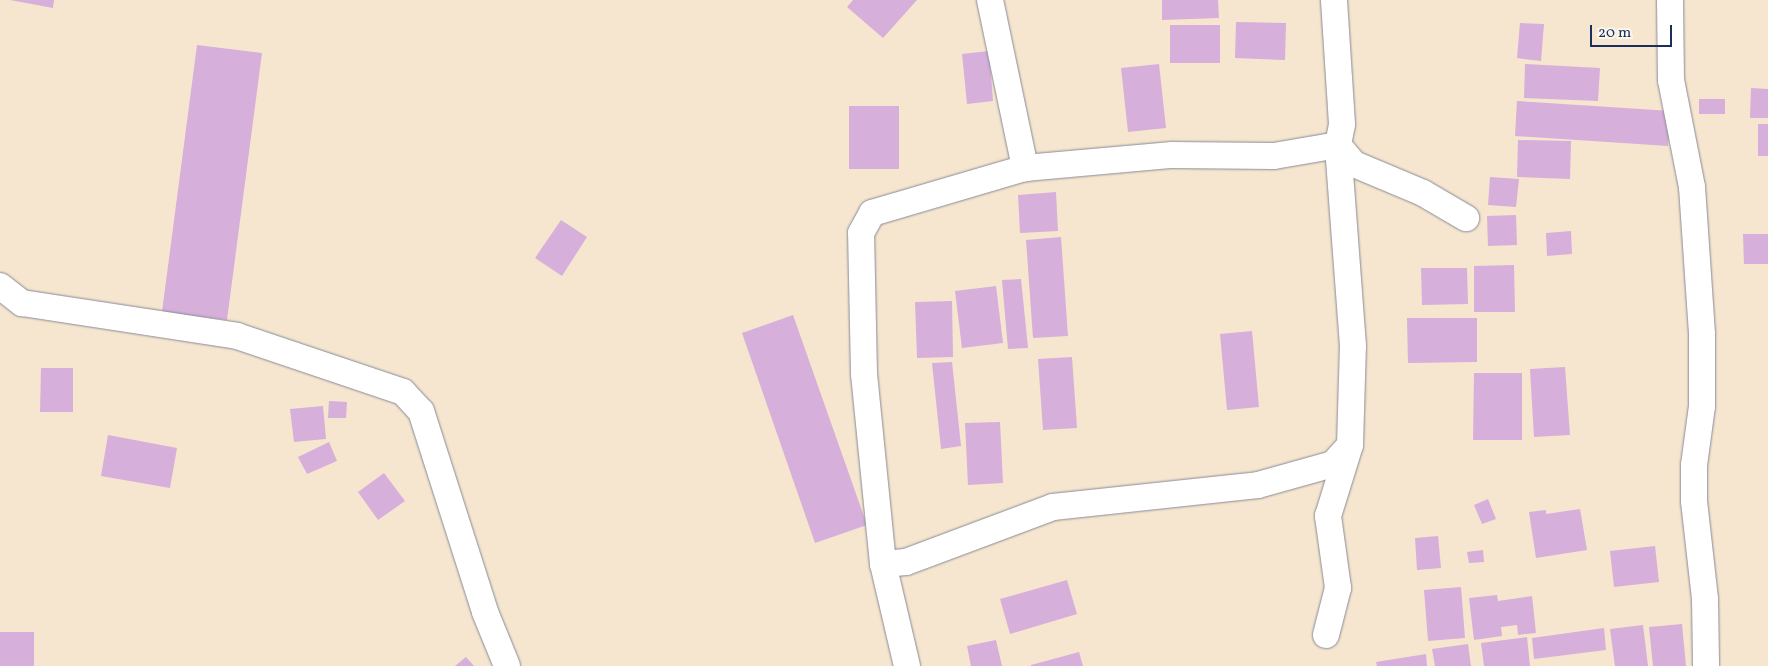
<!DOCTYPE html>
<html>
<head>
<meta charset="utf-8">
<style>
  body { margin:0 }
  #map { position:relative; width:1768px; height:666px; overflow:hidden; background:#f6e6cf; font-family:Vollkorn,serif }
  div>[style] { position:absolute }
  .building>* { inset:0; background:#d6afda }
  .roads { filter:drop-shadow(0 0 1px #888a96) drop-shadow(0 0 1px #888a96) }
  .minor>* { height:26px; margin:-13px; padding:0 13px; transform-origin:13px; border-radius:13px; background:#fff }
  span { translate:-50% -50%; white-space:nowrap; text-align:center; line-height:1.15; -webkit-text-stroke:4px #fbf7ec; paint-order:stroke }
  .scale { position:absolute; left:1590px; top:25px; width:82px; height:22px; box-sizing:border-box; border:2px solid #1b2f5e; border-top:0; padding-left:6px; font-size:15px; line-height:18px; white-space:nowrap; color:#1b2f5e; -webkit-text-stroke:4px #fbf7ec; paint-order:stroke }
</style>
</head>
<body>
<div id="map">
  <div class="building">
    <div style="clip-path:polygon(10px 0,54px 0,53px 8px)"></div>
    <div style="clip-path:polygon(853px 0,917px 0,883px 38px,847px 7px)"></div>
    <div style="clip-path:polygon(1162px 0,1218px 0,1219px 18px,1162px 20px)"></div>
    <div style="clip-path:polygon(1236px 22px,1286px 23px,1285px 60px,1235px 58px)"></div>
    <div style="clip-path:polygon(1520px 23px,1544px 24px,1541px 61px,1517px 58px)"></div>
    <div style="clip-path:polygon(1170px 25px,1220px 25px,1220px 63px,1170px 63px)"></div>
    <div style="clip-path:polygon(197px 45px,262px 53px,227px 320px,162px 312px)"></div>
    <div style="clip-path:polygon(989px 51px,993px 101px,967px 104px,962px 54px)"></div>
    <div style="clip-path:polygon(1159px 64px,1166px 128px,1128px 132px,1121px 68px)"></div>
    <div style="clip-path:polygon(1525px 64px,1600px 68px,1598px 101px,1524px 98px)"></div>
    <div style="clip-path:polygon(1751px 88px,1768px 89px,1768px 118px,1750px 118px)"></div>
    <div style="clip-path:polygon(1699px 99px,1725px 99px,1725px 114px,1699px 114px)"></div>
    <div style="clip-path:polygon(1517px 101px,1671px 111px,1668px 146px,1515px 136px)"></div>
    <div style="clip-path:polygon(849px 106px,899px 106px,899px 169px,849px 169px)"></div>
    <div style="clip-path:polygon(1758px 124px,1768px 124px,1768px 156px,1758px 156px)"></div>
    <div style="clip-path:polygon(1518px 140px,1571px 141px,1570px 179px,1517px 177px)"></div>
    <div style="clip-path:polygon(1490px 177px,1519px 179px,1516px 207px,1488px 205px)"></div>
    <div style="clip-path:polygon(1056px 192px,1058px 231px,1020px 233px,1018px 195px)"></div>
    <div style="clip-path:polygon(1516px 215px,1517px 245px,1488px 246px,1487px 216px)"></div>
    <div style="clip-path:polygon(561px 220px,587px 237px,562px 276px,535px 258px)"></div>
    <div style="clip-path:polygon(1571px 231px,1572px 254px,1547px 256px,1546px 233px)"></div>
    <div style="clip-path:polygon(1743px 234px,1768px 234px,1768px 264px,1744px 264px)"></div>
    <div style="clip-path:polygon(1061px 237px,1068px 336px,1033px 338px,1026px 240px)"></div>
    <div style="clip-path:polygon(1514px 265px,1515px 312px,1474px 312px,1474px 266px)"></div>
    <div style="clip-path:polygon(1421px 268px,1467px 268px,1468px 304px,1422px 305px)"></div>
    <div style="clip-path:polygon(1021px 279px,1028px 348px,1008px 349px,1002px 280px)"></div>
    <div style="clip-path:polygon(996px 286px,1003px 343px,962px 348px,955px 291px)"></div>
    <div style="clip-path:polygon(952px 301px,953px 357px,917px 358px,915px 302px)"></div>
    <div style="clip-path:polygon(793px 315px,867px 525px,815px 543px,742px 333px)"></div>
    <div style="clip-path:polygon(1407px 318px,1477px 318px,1477px 362px,1408px 363px)"></div>
    <div style="clip-path:polygon(1252px 331px,1259px 407px,1227px 410px,1220px 334px)"></div>
    <div style="clip-path:polygon(1072px 357px,1077px 428px,1043px 430px,1038px 359px)"></div>
    <div style="clip-path:polygon(952px 362px,961px 446px,941px 449px,932px 363px)"></div>
    <div style="clip-path:polygon(1565px 367px,1570px 435px,1534px 437px,1530px 369px)"></div>
    <div style="clip-path:polygon(41px 368px,73px 368px,73px 412px,40px 412px)"></div>
    <div style="clip-path:polygon(1474px 373px,1522px 373px,1522px 440px,1473px 440px)"></div>
    <div style="clip-path:polygon(329px 401px,347px 402px,346px 418px,328px 418px)"></div>
    <div style="clip-path:polygon(323px 406px,326px 439px,294px 442px,290px 409px)"></div>
    <div style="clip-path:polygon(1000px 422px,1003px 483px,968px 485px,965px 423px)"></div>
    <div style="clip-path:polygon(108px 435px,177px 448px,170px 488px,101px 476px)"></div>
    <div style="clip-path:polygon(329px 442px,337px 461px,307px 474px,298px 457px)"></div>
    <div style="clip-path:polygon(384px 473px,405px 501px,378px 520px,358px 492px)"></div>
    <div style="clip-path:polygon(1488px 499px,1496px 519px,1482px 524px,1474px 505px)"></div>
    <div style="clip-path:polygon(1580px 509px,1587px 550px,1536px 558px,1529px 512px,1546px 510px,1546px 514px)"></div>
    <div style="clip-path:polygon(1438px 536px,1441px 568px,1417px 570px,1415px 538px)"></div>
    <div style="clip-path:polygon(1655px 546px,1659px 582px,1614px 587px,1610px 551px)"></div>
    <div style="clip-path:polygon(1483px 550px,1484px 562px,1469px 563px,1467px 552px)"></div>
    <div style="clip-path:polygon(1067px 580px,1077px 614px,1010px 634px,1000px 599px)"></div>
    <div style="clip-path:polygon(1461px 587px,1465px 638px,1428px 641px,1424px 590px)"></div>
    <div style="clip-path:polygon(1497px 595px,1498px 601px,1532px 596px,1536px 633px,1518px 635px,1517px 625px,1501px 627px,1502px 636px,1474px 640px,1469px 598px)"></div>
    <div style="clip-path:polygon(1682px 624px,1686px 666px,1653px 666px,1649px 627px)"></div>
    <div style="clip-path:polygon(1643px 625px,1648px 666px,1615px 666px,1610px 629px)"></div>
    <div style="clip-path:polygon(1604px 628px,1606px 650px,1534px 659px,1532px 638px)"></div>
    <div style="clip-path:polygon(0 632px,34px 632px,34px 666px,0 666px)"></div>
    <div style="clip-path:polygon(1527px 637px,1530px 666px,1484px 666px,1481px 643px)"></div>
    <div style="clip-path:polygon(996px 640px,1002px 666px,971px 666px,967px 646px)"></div>
    <div style="clip-path:polygon(1468px 644px,1471px 666px,1435px 666px,1432px 649px)"></div>
    <div style="clip-path:polygon(1079px 652px,1083px 666px,1031px 666px,1031px 665px)"></div>
    <div style="clip-path:polygon(1426px 654px,1427px 666px,1377px 666px,1376px 662px)"></div>
    <div style="clip-path:polygon(466px 657px,474px 666px,455px 666px)"></div>
  </div>
  <div class="roads">
    <div class="minor">
      <div style="left:990px;top:0;width:172px;rotate:78.2deg"></div>
      <div style="left:1670px;top:0;width:80px;rotate:89.3deg"></div>
      <div style="left:1671px;top:80px;width:109px;rotate:78.9deg"></div>
      <div style="left:1692px;top:187px;width:147px;rotate:86.1deg"></div>
      <div style="left:1702px;top:334px;width:72px;rotate:90deg"></div>
      <div style="left:1702px;top:406px;width:60px;rotate:97.7deg"></div>
      <div style="left:1694px;top:465px;width:36px;rotate:90deg"></div>
      <div style="left:1694px;top:501px;width:99px;rotate:83.6deg"></div>
      <div style="left:1705px;top:599px;width:67px;rotate:89.1deg"></div>
      <div style="left:1338px;top:145px;width:25px;rotate:50deg"></div>
      <div style="left:1354px;top:164px;width:75px;rotate:22.8deg"></div>
      <div style="left:1423px;top:193px;width:50px;rotate:30.2deg"></div>
      <div style="left:0;top:286px;width:28px;rotate:38deg"></div>
      <div style="left:22px;top:303px;width:218px;rotate:8.7deg"></div>
      <div style="left:237px;top:336px;width:175px;rotate:18.6deg"></div>
      <div style="left:403px;top:392px;width:26px;rotate:47deg"></div>
      <div style="left:421px;top:411px;width:211px;rotate:72.3deg"></div>
      <div style="left:485px;top:612px;width:58px;rotate:67.8deg"></div>
      <div style="left:883px;top:564px;width:23px;rotate:-5deg"></div>
      <div style="left:906px;top:562px;width:157px;rotate:-20.5deg"></div>
      <div style="left:1053px;top:507px;width:206px;rotate:-6.1deg"></div>
      <div style="left:1258px;top:485px;width:78px;rotate:-15.6deg"></div>
      <div style="left:1333px;top:464px;width:25px;rotate:-48deg"></div>
      <div style="left:1326px;top:635px;width:49px;rotate:-75.7deg"></div>
      <div style="left:1338px;top:588px;width:73px;rotate:-97.9deg"></div>
      <div style="left:1328px;top:516px;width:74px;rotate:-72.8deg"></div>
      <div style="left:1350px;top:445px;width:99px;rotate:-88.3deg"></div>
      <div style="left:1353px;top:346px;width:202px;rotate:-94.3deg"></div>
      <div style="left:907px;top:666px;width:105px;rotate:-103.2deg"></div>
      <div style="left:883px;top:564px;width:191px;rotate:-95.7deg"></div>
      <div style="left:864px;top:374px;width:141px;rotate:-91.2deg"></div>
      <div style="left:861px;top:233px;width:23px;rotate:-61deg"></div>
      <div style="left:872px;top:213px;width:159px;rotate:-16.4deg"></div>
      <div style="left:1025px;top:168px;width:148px;rotate:-5.1deg"></div>
      <div style="left:1172px;top:155px;width:102px;rotate:0.6deg"></div>
      <div style="left:1274px;top:156px;width:65px;rotate:-9.8deg"></div>
      <div style="left:1338px;top:145px;width:21px;rotate:-79deg"></div>
      <div style="left:1342px;top:124px;width:124px;rotate:-93.7deg"></div>
    </div>
  </div>
  <div class="scale">20 m</div>
</div>
</body>
</html>
